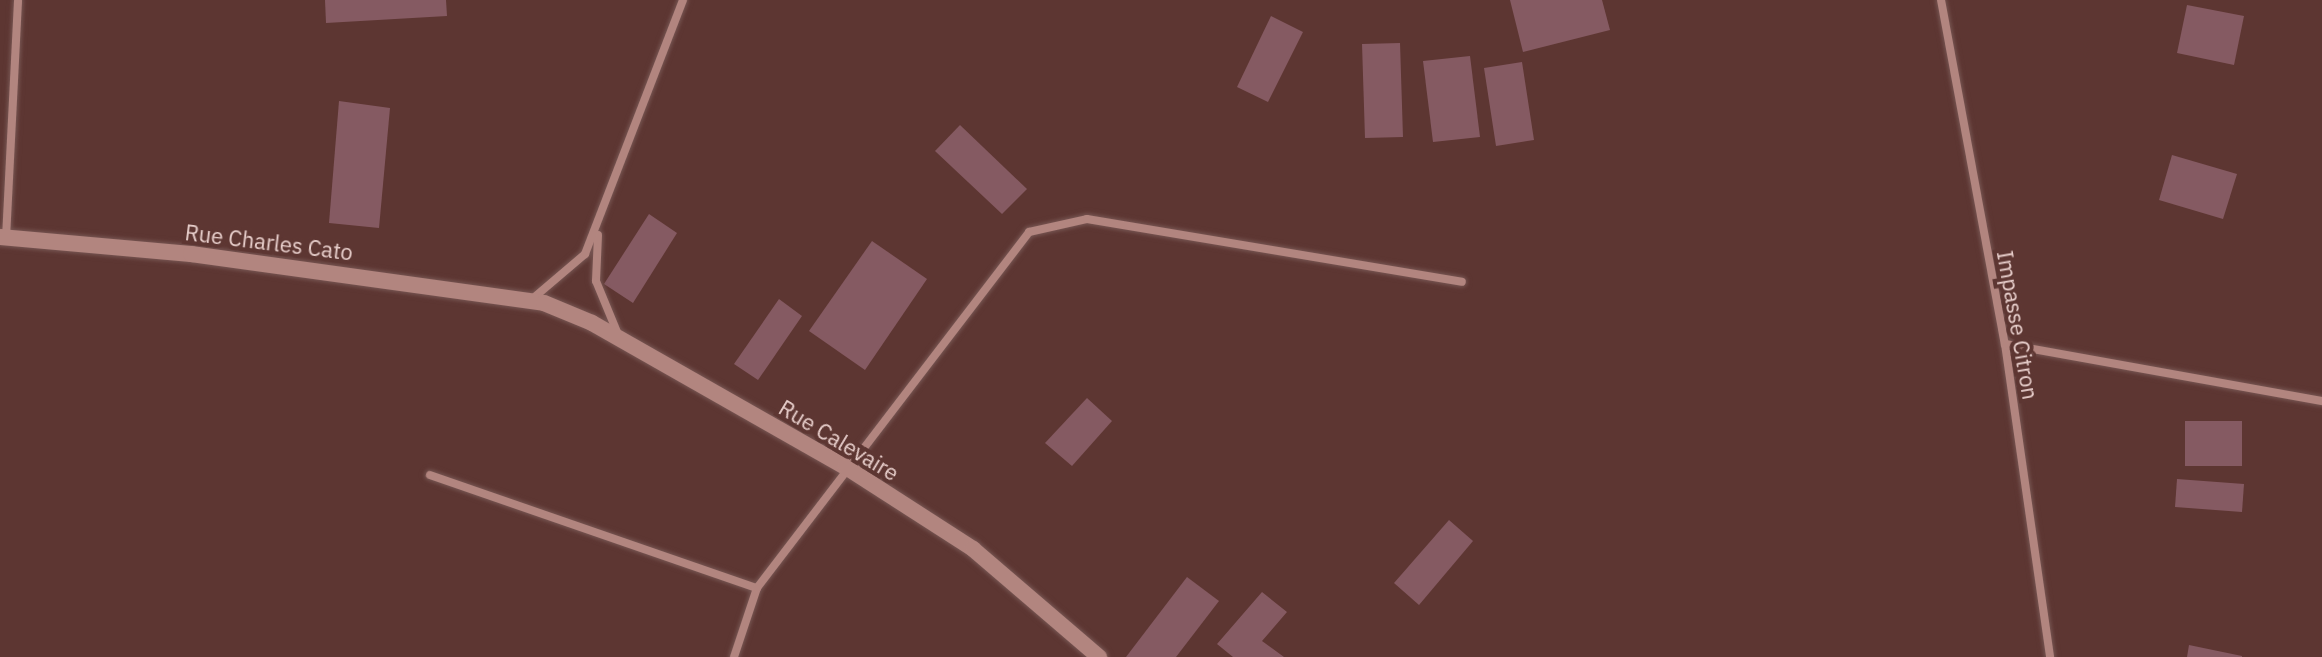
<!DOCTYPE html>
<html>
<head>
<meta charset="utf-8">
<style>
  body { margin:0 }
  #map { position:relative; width:2322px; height:657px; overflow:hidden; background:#5d3632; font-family:"IBM Plex Sans",sans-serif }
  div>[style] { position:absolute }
  .building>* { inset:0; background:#855a62 }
  .roads { filter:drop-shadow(0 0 2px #775653) drop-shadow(0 0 2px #775653) }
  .minor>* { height:8px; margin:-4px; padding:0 4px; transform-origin:4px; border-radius:4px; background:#b2857f }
  .secondary>* { height:16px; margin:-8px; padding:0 8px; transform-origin:8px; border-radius:8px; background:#b2857f }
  span { translate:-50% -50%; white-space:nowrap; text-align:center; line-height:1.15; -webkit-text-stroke:8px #5d3632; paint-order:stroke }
  .street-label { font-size:22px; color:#e9d0cd }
</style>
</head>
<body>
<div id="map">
  <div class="building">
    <div style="clip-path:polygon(325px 0,446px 0,447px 16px,326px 23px)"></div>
    <div style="clip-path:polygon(1510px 0,1602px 0,1610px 30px,1523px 52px)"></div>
    <div style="clip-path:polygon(2187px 5px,2244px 16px,2234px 65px,2177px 53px)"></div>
    <div style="clip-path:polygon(1271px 16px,1303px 32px,1268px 102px,1237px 87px)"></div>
    <div style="clip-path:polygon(1400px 43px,1403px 137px,1365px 138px,1362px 44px)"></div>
    <div style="clip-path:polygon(1470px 56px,1480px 137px,1433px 142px,1423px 61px)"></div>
    <div style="clip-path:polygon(1522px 62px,1534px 140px,1496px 146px,1484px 68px)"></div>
    <div style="clip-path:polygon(339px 101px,390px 108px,379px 228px,329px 223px)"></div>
    <div style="clip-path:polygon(960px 125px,1027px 189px,1002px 214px,935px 151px)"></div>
    <div style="clip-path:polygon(2172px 155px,2237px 174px,2223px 219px,2159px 200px)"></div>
    <div style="clip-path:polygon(649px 214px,677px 233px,633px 303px,604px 284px)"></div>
    <div style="clip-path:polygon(872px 241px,927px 279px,865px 370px,809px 331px)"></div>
    <div style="clip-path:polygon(779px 299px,802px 316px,758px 380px,734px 364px)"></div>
    <div style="clip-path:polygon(1087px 398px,1112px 421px,1072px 466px,1045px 443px)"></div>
    <div style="clip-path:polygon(2185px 421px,2242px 421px,2242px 466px,2185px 466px)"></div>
    <div style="clip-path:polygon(2177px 479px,2244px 484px,2242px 512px,2175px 507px)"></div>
    <div style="clip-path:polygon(1449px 520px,1473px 541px,1419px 605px,1394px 583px)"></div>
    <div style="clip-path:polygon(1187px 577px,1219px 601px,1176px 657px,1126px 657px)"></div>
    <div style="clip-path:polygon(1262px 592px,1287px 612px,1262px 641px,1284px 657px,1233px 657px,1217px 644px)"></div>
    <div style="clip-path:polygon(2189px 645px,2242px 656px,2242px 657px,2187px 657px)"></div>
  </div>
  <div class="roads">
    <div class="minor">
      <div style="left:1941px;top:0;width:350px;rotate:79.5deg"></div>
      <div style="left:2005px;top:344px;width:316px;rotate:81.8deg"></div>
      <div style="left:598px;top:235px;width:46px;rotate:92.5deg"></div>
      <div style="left:596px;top:281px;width:55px;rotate:67.6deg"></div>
      <div style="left:6px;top:238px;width:238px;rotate:-87.1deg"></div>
      <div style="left:531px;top:300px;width:71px;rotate:-40.4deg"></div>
      <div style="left:585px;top:254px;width:272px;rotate:-68.9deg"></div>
      <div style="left:2005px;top:344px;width:322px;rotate:10.2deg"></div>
      <div style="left:430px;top:475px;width:346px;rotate:19.1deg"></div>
      <div style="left:734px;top:657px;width:73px;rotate:-71.6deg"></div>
      <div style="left:757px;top:588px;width:448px;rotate:-52.6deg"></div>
      <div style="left:1029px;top:232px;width:59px;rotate:-12.6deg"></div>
      <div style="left:1087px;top:219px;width:380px;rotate:9.5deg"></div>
    </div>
    <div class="secondary">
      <div style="left:0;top:237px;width:192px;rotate:5.1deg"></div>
      <div style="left:191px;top:254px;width:356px;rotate:7.9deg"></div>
      <div style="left:544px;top:303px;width:52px;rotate:22.6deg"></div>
      <div style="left:592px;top:323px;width:292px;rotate:29.6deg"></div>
      <div style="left:846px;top:467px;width:151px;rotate:32.8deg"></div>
      <div style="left:973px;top:549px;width:166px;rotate:40.6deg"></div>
    </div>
  </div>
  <div class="street-label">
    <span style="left:269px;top:242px;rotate:7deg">Rue Charles Cato</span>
    <span style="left:2018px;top:325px;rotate:80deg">Impasse Citron</span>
    <span style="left:839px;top:440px;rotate:31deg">Rue Calevaire</span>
  </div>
</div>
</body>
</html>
